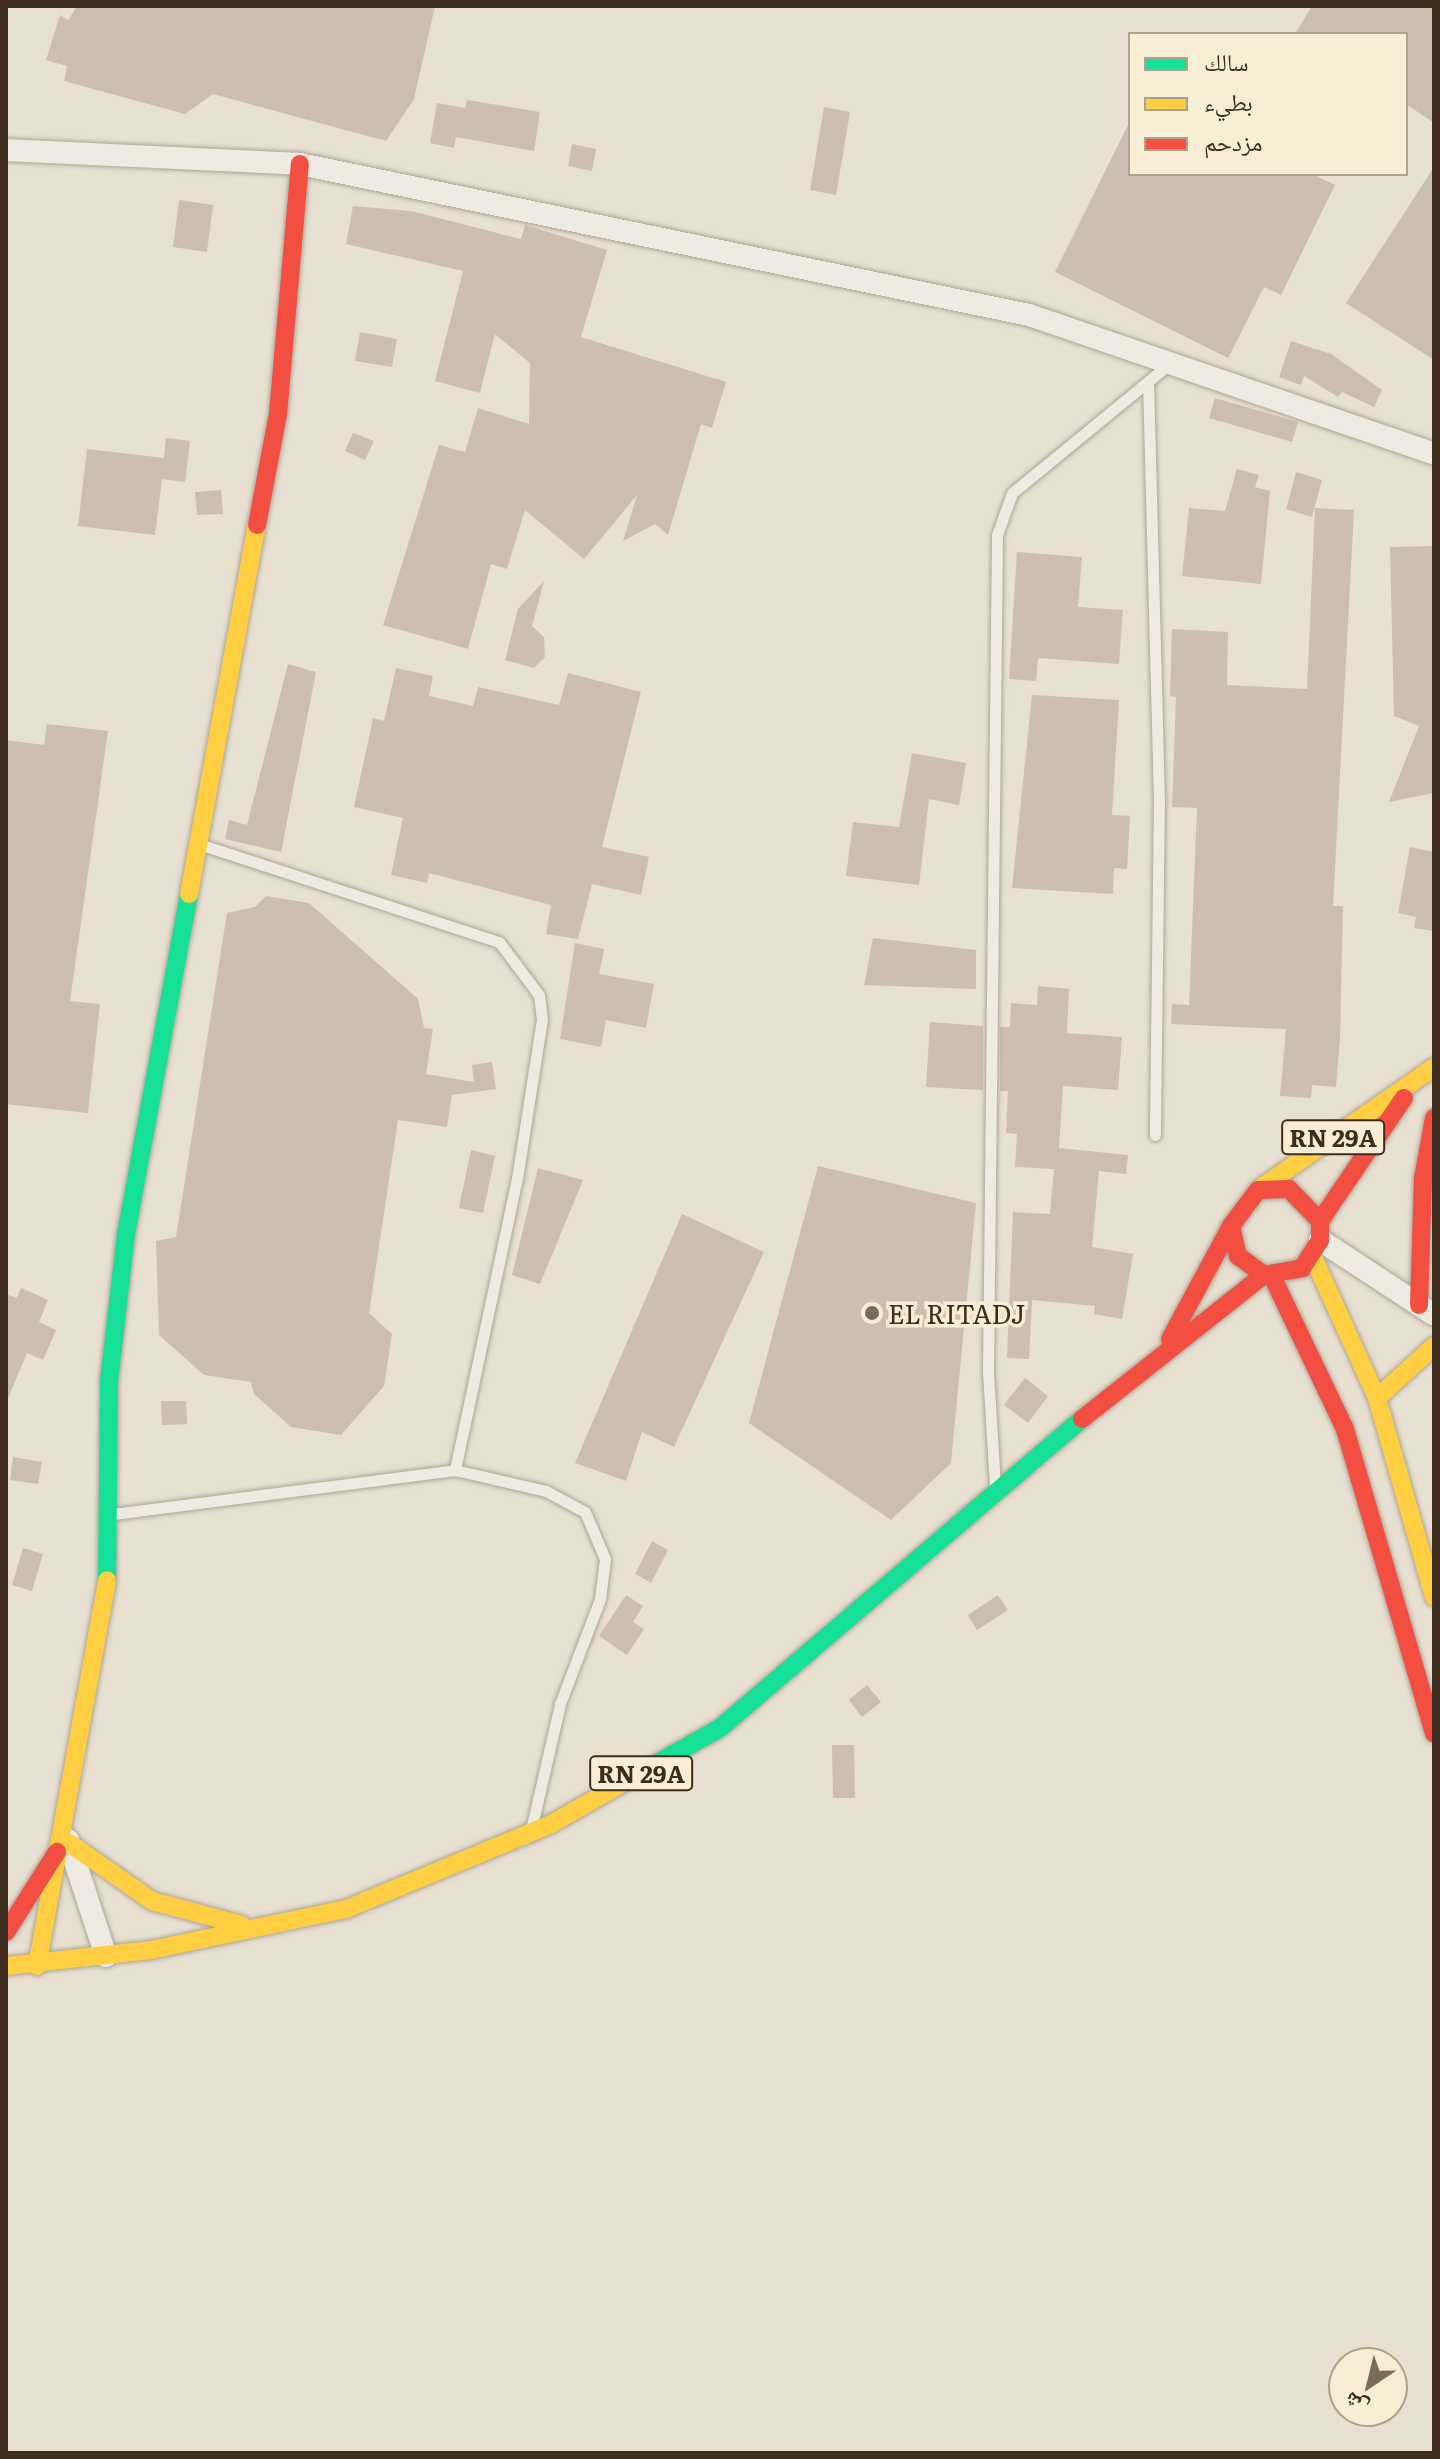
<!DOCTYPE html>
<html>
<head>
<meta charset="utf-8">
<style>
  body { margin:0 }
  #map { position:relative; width:1440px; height:2459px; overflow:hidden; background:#e8e0d0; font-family:Literata,"Noto Naskh Arabic",serif }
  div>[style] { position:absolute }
  .building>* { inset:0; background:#ccbeb0 }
  .roads { filter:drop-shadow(0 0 2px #aea598) drop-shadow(0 0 2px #aea598) }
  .lane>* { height:11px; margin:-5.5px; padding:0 5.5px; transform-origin:5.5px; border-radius:5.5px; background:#efebe2 }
  .street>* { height:22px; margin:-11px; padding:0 11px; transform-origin:11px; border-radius:11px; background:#efebe2 }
  .fast>* { height:18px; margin:-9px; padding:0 9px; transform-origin:9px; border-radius:9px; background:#16e098 }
  .slow>* { height:18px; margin:-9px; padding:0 9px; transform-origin:9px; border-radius:9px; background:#ffcf43 }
  .jam>* { height:18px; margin:-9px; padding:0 9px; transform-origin:9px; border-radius:9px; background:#f24e42 }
  .dots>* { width:22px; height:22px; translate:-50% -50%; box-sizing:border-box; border:4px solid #f8eed6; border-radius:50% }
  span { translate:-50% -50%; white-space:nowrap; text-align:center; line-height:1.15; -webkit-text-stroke:7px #f8eed6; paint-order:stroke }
  .shield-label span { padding:2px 6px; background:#f8eed6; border:2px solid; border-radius:6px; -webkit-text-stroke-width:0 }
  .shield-label { font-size:24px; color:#3e2d1f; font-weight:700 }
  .poi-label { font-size:26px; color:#3e2d1f }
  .left { translate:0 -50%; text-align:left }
  .frame { position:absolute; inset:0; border:8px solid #3e2d1f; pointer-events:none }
  .legend { position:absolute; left:1128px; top:32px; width:280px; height:144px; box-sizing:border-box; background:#f8eed6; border:2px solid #aea18d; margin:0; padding:10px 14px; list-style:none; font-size:24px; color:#3e2d1f }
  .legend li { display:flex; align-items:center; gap:16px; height:40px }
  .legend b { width:40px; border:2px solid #aea18d }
  .north { position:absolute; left:1328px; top:2347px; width:80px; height:80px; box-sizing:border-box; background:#f8eed6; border:2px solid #aea18d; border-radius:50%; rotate:215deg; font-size:22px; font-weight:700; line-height:32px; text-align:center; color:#3e2d1f }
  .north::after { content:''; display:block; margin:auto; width:28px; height:36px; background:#7a6c5d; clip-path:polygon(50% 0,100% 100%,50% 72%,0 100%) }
</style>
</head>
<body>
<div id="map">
  <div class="building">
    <div style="clip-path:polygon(77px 6px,435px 6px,414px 99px,386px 141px,213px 94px,185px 114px,64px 81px,67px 66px,46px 60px,60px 15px,68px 20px)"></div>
    <div style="clip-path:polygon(1312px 6px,1434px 6px,1434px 123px,1406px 104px,1406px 34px,1295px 34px)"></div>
    <div style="clip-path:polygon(467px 100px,540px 112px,534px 151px,456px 137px,454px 148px,430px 143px,437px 103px,465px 108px)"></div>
    <div style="clip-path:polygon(824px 107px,850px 112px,836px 195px,810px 190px)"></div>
    <div style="clip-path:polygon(1130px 121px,1130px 174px,1312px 174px,1335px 185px,1281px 295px,1264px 287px,1228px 358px,1055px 272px)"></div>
    <div style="clip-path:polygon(572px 144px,596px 149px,592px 171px,568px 166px)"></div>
    <div style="clip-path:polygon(1434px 167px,1434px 360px,1346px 303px)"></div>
    <div style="clip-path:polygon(179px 200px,213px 205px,207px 252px,173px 247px)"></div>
    <div style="clip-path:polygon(353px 206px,411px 211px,521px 239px,525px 225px,607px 250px,581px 337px,726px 382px,712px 428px,701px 424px,668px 535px,655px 524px,623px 541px,637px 495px,584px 559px,525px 510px,507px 569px,491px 564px,468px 649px,383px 625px,439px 445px,465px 452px,478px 408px,529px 424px,530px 363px,495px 334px,480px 393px,435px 381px,463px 271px,346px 244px)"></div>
    <div style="clip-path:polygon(360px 332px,397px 339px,392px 367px,355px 361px)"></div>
    <div style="clip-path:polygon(1291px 341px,1331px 354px,1382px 390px,1374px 407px,1342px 392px,1338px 397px,1304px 376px,1301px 385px,1279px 377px)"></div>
    <div style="clip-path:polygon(1215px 398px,1298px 422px,1292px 442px,1209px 418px)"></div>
    <div style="clip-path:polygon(353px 433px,374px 441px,365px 460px,345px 451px)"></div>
    <div style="clip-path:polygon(166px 438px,190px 441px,185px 482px,162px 479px,155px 535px,78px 526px,87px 449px,164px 458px)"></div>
    <div style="clip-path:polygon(1237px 469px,1259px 475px,1255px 487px,1270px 491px,1261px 584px,1182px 576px,1189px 508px,1225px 511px)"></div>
    <div style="clip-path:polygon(1296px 472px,1322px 480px,1312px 517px,1286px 509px)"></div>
    <div style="clip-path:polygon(221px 490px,223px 514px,197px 515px,195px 492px)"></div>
    <div style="clip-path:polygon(1315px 508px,1354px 510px,1333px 906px,1343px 906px,1340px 1038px,1336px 1087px,1312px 1085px,1311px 1098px,1280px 1096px,1286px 1029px,1171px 1024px,1172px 1004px,1189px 1005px,1197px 808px,1172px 807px,1176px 697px,1170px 696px,1172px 629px,1228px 632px,1227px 685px,1307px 689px)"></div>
    <div style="clip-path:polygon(1434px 546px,1434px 793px,1389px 802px,1419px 726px,1394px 716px,1390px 547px)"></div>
    <div style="clip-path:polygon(1017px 552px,1082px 557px,1078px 607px,1123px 610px,1119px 664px,1038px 658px,1036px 681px,1009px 679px)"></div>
    <div style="clip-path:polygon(544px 581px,532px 626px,544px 637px,545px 657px,534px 668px,505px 660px,518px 609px)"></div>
    <div style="clip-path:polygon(288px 664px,316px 672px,281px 852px,225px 839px,229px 820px,247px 825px)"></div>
    <div style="clip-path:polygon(396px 668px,433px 676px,429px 696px,473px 706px,478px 687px,559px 705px,568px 673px,641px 692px,602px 847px,649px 857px,641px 895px,592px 884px,578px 939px,546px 934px,551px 905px,429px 873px,427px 883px,391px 875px,403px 818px,354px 807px,373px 718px,384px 721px)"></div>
    <div style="clip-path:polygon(1032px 695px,1119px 700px,1112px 815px,1130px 816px,1127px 869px,1114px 868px,1113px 894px,1012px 888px)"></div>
    <div style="clip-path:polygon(47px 724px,108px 731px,70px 1001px,100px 1004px,88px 1113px,6px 1104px,6px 740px,44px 745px)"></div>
    <div style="clip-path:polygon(912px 753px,966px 763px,959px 805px,929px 799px,919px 885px,846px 876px,853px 822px,899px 827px)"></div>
    <div style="clip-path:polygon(1410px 847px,1434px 852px,1434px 931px,1414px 928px,1416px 917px,1398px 913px)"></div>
    <div style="clip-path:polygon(266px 896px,309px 903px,418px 999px,424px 1028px,433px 1029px,426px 1074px,474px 1082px,472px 1065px,492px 1062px,496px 1089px,452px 1095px,447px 1127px,398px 1120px,369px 1313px,392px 1334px,384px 1386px,341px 1435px,291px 1427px,254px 1394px,251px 1382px,204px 1375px,159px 1335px,156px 1241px,176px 1237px,227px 913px,255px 907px)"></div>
    <div style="clip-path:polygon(873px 938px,976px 950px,976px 989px,864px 985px)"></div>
    <div style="clip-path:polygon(575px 943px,604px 949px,599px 974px,654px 984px,646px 1028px,606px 1020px,601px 1047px,560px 1039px)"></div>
    <div style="clip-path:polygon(1038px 986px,1069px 989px,1067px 1033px,1122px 1037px,1118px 1090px,1063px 1086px,1059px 1148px,1128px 1155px,1126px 1174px,1099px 1171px,1092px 1247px,1133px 1254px,1122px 1319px,1094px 1314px,1095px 1306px,1032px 1300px,1029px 1359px,1007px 1358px,1013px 1212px,1050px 1214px,1054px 1169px,1015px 1167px,1017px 1134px,1006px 1133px,1008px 1091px,1000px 1091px,1000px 1027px,1010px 1027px,1011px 1003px,1037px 1005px)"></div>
    <div style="clip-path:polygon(930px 1022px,983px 1026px,983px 1090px,926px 1087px)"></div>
    <div style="clip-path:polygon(471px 1150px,495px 1156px,483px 1213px,459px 1208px)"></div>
    <div style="clip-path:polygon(818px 1166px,976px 1203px,951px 1463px,891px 1520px,749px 1423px)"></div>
    <div style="clip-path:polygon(538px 1168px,583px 1180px,540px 1284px,512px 1275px)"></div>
    <div style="clip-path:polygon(682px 1214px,764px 1252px,674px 1447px,642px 1432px,626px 1481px,575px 1463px)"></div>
    <div style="clip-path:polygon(21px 1288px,48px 1300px,39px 1322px,56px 1330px,43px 1360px,27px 1353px,6px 1403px,6px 1294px,17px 1298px)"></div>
    <div style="clip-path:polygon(1025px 1378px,1048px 1396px,1028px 1423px,1004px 1405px)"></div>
    <div style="clip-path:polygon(161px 1401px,186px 1401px,187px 1424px,162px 1425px)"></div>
    <div style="clip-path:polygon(13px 1457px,42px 1462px,38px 1484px,10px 1480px)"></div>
    <div style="clip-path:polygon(652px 1541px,668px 1550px,651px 1583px,635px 1574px)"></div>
    <div style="clip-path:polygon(23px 1548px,43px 1554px,32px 1591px,12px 1585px)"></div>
    <div style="clip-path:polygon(626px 1595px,643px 1606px,633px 1622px,644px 1629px,627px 1655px,599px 1636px)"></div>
    <div style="clip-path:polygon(998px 1595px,1008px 1610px,977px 1630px,968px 1615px)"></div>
    <div style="clip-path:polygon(867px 1685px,881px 1702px,862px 1717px,849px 1700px)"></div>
    <div style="clip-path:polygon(832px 1745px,854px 1745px,855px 1798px,833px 1798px)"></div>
  </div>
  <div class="roads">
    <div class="lane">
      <div style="left:1148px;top:381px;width:417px;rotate:88.5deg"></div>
      <div style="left:1159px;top:798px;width:337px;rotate:90.7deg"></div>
      <div style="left:202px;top:845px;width:312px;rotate:18.1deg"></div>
      <div style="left:499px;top:942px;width:66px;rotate:53deg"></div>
      <div style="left:539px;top:995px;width:24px;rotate:83deg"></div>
      <div style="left:542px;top:1019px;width:161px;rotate:98.9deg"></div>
      <div style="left:517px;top:1178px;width:299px;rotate:102deg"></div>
      <div style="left:995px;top:1486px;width:116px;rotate:-93.5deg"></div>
      <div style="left:988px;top:1370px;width:835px;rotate:-89.38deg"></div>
      <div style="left:997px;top:535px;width:45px;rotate:-70.3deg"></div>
      <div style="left:1012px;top:493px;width:205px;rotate:-39.4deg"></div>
      <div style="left:113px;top:1514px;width:345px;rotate:-7.3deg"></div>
      <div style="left:455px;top:1470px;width:93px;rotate:13deg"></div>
      <div style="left:546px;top:1491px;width:44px;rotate:28.3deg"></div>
      <div style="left:585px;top:1512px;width:51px;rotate:66.9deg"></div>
      <div style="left:605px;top:1559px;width:40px;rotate:97.1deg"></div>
      <div style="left:600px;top:1599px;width:112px;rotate:110.9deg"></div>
      <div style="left:560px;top:1704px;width:124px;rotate:103deg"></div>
    </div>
    <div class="street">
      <div style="left:6px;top:150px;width:294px;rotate:2.7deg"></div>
      <div style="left:300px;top:164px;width:744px;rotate:11.7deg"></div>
      <div style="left:1029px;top:315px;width:428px;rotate:18.9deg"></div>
      <div style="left:1320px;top:1240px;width:136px;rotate:33.3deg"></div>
      <div style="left:68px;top:1840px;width:122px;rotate:71.9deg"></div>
    </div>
    <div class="fast">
      <div style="left:107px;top:1580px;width:199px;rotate:-89.4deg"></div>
      <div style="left:109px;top:1381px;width:148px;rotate:-83.4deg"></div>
      <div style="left:126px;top:1234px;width:346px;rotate:-79.5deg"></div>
      <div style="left:649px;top:1768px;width:81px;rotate:-29.4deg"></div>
      <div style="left:720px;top:1728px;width:476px;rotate:-40.5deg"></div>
    </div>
    <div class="slow">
      <div style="left:189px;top:894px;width:375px;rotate:-79.6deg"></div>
      <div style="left:1258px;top:1190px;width:215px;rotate:-34.9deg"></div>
      <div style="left:1313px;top:1257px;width:155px;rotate:65.6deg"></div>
      <div style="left:1377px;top:1398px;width:207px;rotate:74deg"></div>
      <div style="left:1377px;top:1398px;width:77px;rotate:-42.4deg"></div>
      <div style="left:69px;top:1843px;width:101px;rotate:34.9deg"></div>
      <div style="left:152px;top:1901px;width:93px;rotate:14.9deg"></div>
      <div style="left:6px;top:1966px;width:146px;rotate:-6.3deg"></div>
      <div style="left:151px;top:1950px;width:199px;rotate:-11.9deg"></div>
      <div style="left:346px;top:1909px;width:222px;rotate:-22.5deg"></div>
      <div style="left:551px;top:1824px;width:113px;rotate:-29.7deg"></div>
      <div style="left:37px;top:1966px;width:392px;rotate:-79.7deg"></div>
    </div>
    <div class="jam">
      <div style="left:257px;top:525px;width:113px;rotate:-79.3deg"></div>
      <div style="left:278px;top:414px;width:251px;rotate:-85deg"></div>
      <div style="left:1320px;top:1221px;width:149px;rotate:-55.7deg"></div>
      <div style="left:1272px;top:1276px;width:170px;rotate:64.5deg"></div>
      <div style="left:1345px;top:1429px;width:317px;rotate:73.7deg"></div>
      <div style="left:1419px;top:1305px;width:127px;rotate:-88.2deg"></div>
      <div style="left:1423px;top:1178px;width:61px;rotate:-79.6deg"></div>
      <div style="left:1170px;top:1339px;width:128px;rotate:-61.6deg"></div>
      <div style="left:1082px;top:1419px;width:232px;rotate:-38.4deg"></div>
      <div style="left:1264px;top:1275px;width:39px;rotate:-10deg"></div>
      <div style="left:1302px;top:1268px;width:33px;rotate:-57deg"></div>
      <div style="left:1320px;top:1240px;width:19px;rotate:-90deg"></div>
      <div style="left:1320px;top:1221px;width:45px;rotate:-134.1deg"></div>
      <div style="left:1289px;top:1189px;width:31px;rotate:178deg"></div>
      <div style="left:1258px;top:1190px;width:45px;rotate:126.9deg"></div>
      <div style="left:1231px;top:1226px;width:31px;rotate:77deg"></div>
      <div style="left:1238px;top:1256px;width:32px;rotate:36deg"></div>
      <div style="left:6px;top:1932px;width:95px;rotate:-57.5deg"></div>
    </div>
  </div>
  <div class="dots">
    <div style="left:872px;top:1313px;background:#7a6c5d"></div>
  </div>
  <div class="shield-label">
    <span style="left:1333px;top:1137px">RN 29A</span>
    <span style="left:641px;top:1773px">RN 29A</span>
  </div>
  <div class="poi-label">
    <span class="left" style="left:888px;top:1313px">EL RITADJ</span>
  </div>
  <div class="frame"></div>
  <ul class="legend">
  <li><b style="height:10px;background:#16e098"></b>سالك</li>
  <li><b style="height:10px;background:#ffcf43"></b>بطيء</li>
  <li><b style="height:10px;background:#f24e42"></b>مزدحم</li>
  </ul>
  <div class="north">ش</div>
</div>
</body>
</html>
